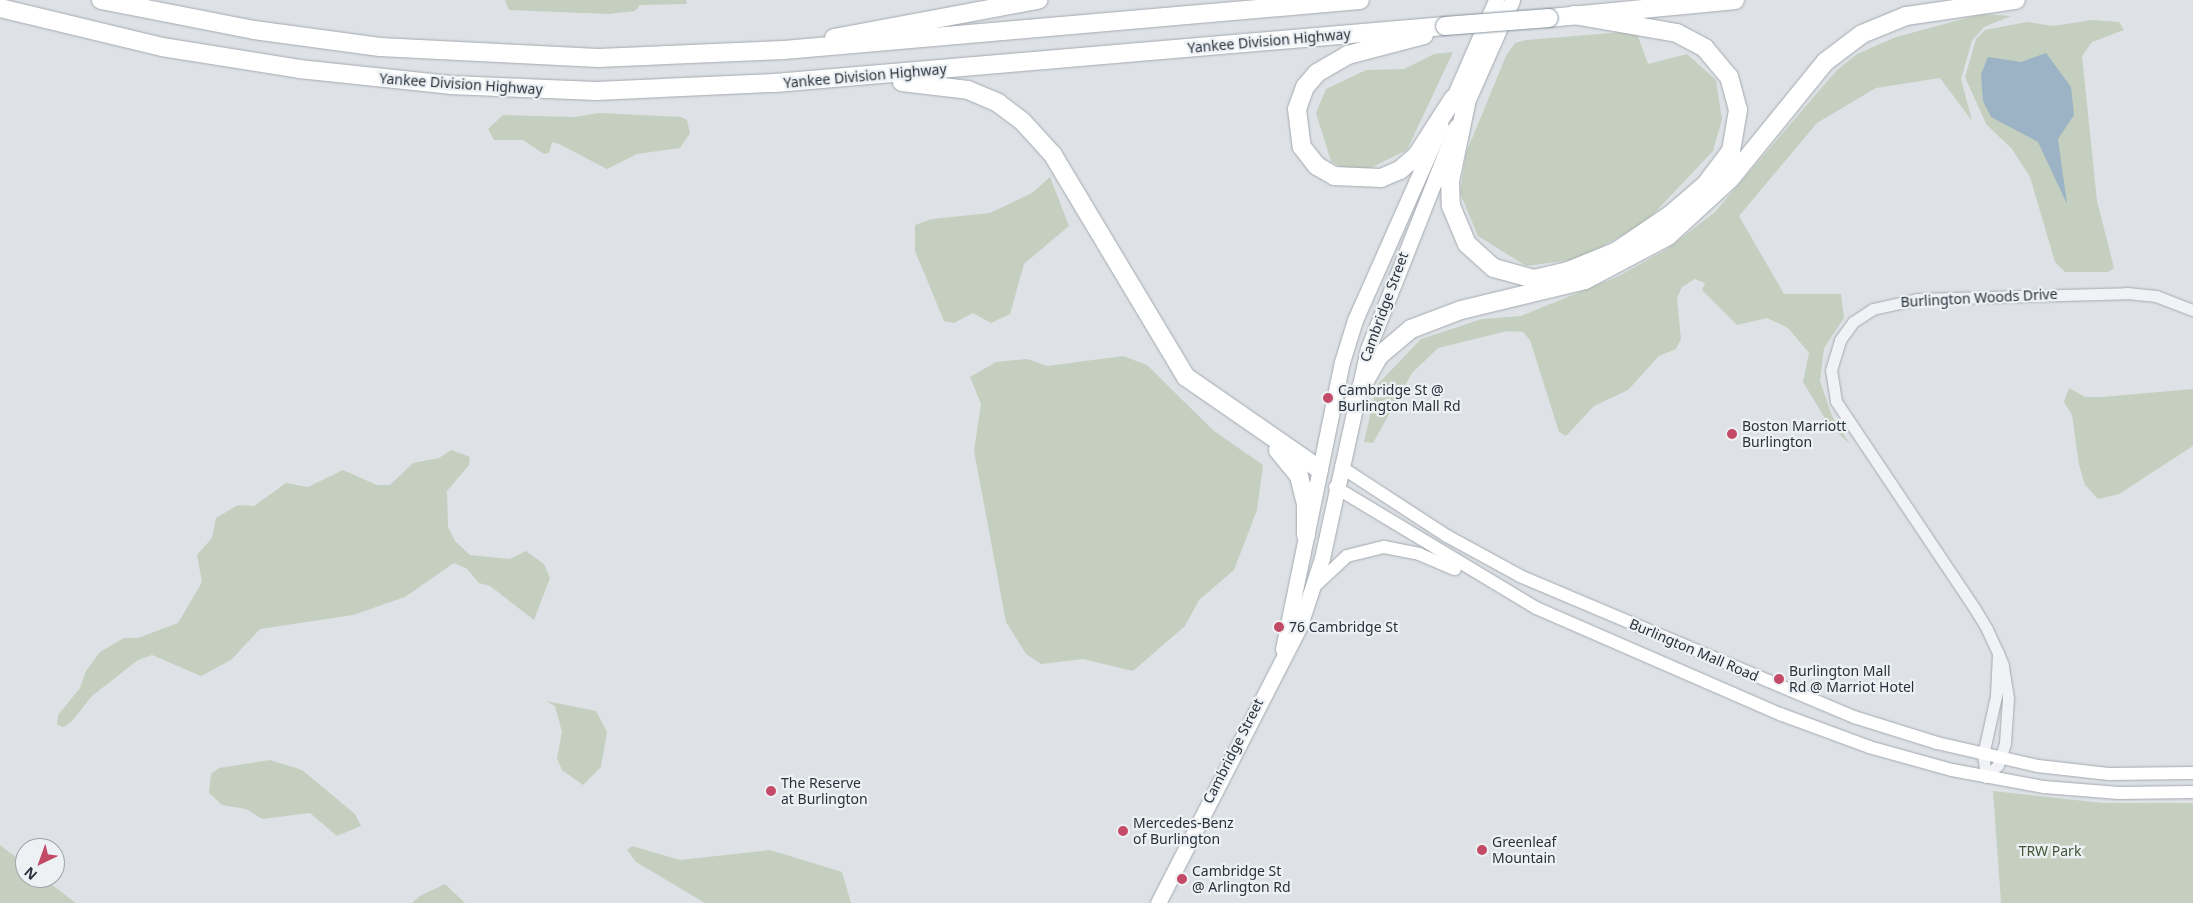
<!DOCTYPE html>
<html>
<head>
<meta charset="utf-8">
<style>
  body { margin:0 }
  #map { position:relative; width:2193px; height:903px; overflow:hidden; background:#dee2e6; font-family:"Noto Sans",sans-serif }
  div>[style] { position:absolute }
  .green>* { inset:0; background:#c5cfbf }
  .water>* { inset:0; background:#9bb3c4 }
  .roads { filter:drop-shadow(0 0 1px #a4a9b0) drop-shadow(0 0 1px #a4a9b0) }
  .tertiary>* { height:11px; margin:-5.5px; padding:0 5.5px; transform-origin:5.5px; border-radius:5.5px; background:#f0f2f5 }
  .secondary>* { height:12px; margin:-6px; padding:0 6px; transform-origin:6px; border-radius:6px; background:#fff }
  .primary>* { height:15px; margin:-7.5px; padding:0 7.5px; transform-origin:7.5px; border-radius:7.5px; background:#fff }
  .trunk>* { height:15px; margin:-7.5px; padding:0 7.5px; transform-origin:7.5px; border-radius:7.5px; background:#fff }
  .motorway>* { height:18px; margin:-9px; padding:0 9px; transform-origin:9px; border-radius:9px; background:#fff }
  .bridges { filter:drop-shadow(0 0 1px #86919c) drop-shadow(0 0 1px #86919c) }
  .motorway-bridge>* { height:18px; margin:-9px; padding:0 9px; transform-origin:9px; border-radius:9px; background:#fff }
  .dots>* { width:14px; height:14px; translate:-50% -50%; box-sizing:border-box; border:2px solid #edf1f4; border-radius:50% }
  span { translate:-50% -50%; white-space:nowrap; text-align:center; line-height:1.15; -webkit-text-stroke:4.5px #edf1f4; paint-order:stroke }
  .street-label { font-size:14px; color:#28313c }
  .poi-label { font-size:14px; color:#28313c }
  .left { translate:0 -50%; text-align:left }
  .park-label { font-size:14px; color:#405637 }
  .north { position:absolute; left:15px; top:838px; width:50px; height:50px; box-sizing:border-box; background:#edf1f4; border:1px solid #9ea4aa; border-radius:50%; rotate:222deg; font-size:14px; font-weight:700; line-height:20px; text-align:center; color:#28313c }
  .north::after { content:''; display:block; margin:auto; width:18px; height:22px; background:#c34b68; clip-path:polygon(50% 0,100% 100%,50% 72%,0 100%) }
</style>
</head>
<body>
<div id="map">
  <div class="green">
    <div style="clip-path:polygon(505px 0,686px 0,687px 4px,640px 5px,635px 11px,609px 14px,509px 10px)"></div>
    <div style="clip-path:polygon(1982px 14px,2011px 16px,1984px 27px,1972px 41px,1961px 79px,1972px 121px,1940px 78px,1876px 88px,1817px 123px,1739px 216px,1784px 294px,1841px 294px,1844px 318px,1824px 348px,1820px 381px,1832px 416px,1850px 444px,1829px 425px,1803px 382px,1809px 353px,1788px 328px,1767px 318px,1737px 325px,1702px 290px,1705px 283px,1695px 279px,1682px 287px,1677px 298px,1681px 339px,1676px 349px,1659px 356px,1628px 390px,1594px 406px,1566px 436px,1559px 432px,1530px 340px,1523px 332px,1507px 331px,1438px 348px,1412px 373px,1373px 443px,1364px 442px,1377px 385px,1421px 339px,1482px 319px,1521px 316px,1619px 276px,1667px 249px,1715px 212px,1836px 71px,1857px 54px,1896px 37px)"></div>
    <div style="clip-path:polygon(2092px 20px,2119px 22px,2124px 30px,2092px 42px,2082px 56px,2097px 201px,2114px 268px,2108px 272px,2065px 272px,2055px 262px,2030px 177px,2012px 149px,1986px 124px,1965px 77px,1976px 39px,1985px 30px,2027px 22px,2053px 26px)"></div>
    <div style="clip-path:polygon(1636px 31px,1648px 64px,1687px 54px,1716px 80px,1722px 119px,1713px 151px,1645px 223px,1579px 259px,1526px 266px,1478px 236px,1460px 193px,1466px 153px,1506px 56px,1515px 43px,1526px 40px)"></div>
    <div style="clip-path:polygon(1453px 52px,1407px 150px,1366px 170px,1344px 169px,1331px 161px,1316px 113px,1326px 89px,1366px 70px,1404px 69px,1434px 54px)"></div>
    <div style="clip-path:polygon(599px 113px,681px 117px,687px 120px,690px 133px,680px 148px,637px 154px,607px 169px,559px 144px,552px 142px,549px 153px,544px 154px,523px 140px,494px 140px,488px 129px,503px 115px,575px 117px)"></div>
    <div style="clip-path:polygon(1050px 177px,1069px 226px,1024px 264px,1010px 314px,991px 323px,973px 313px,954px 323px,944px 321px,915px 251px,915px 225px,932px 219px,990px 213px,1032px 193px)"></div>
    <div style="clip-path:polygon(1123px 356px,1147px 365px,1214px 431px,1263px 465px,1257px 510px,1234px 570px,1199px 600px,1185px 626px,1133px 671px,1083px 659px,1041px 664px,1026px 654px,1006px 622px,974px 451px,981px 404px,970px 377px,996px 362px,1027px 359px,1047px 366px)"></div>
    <div style="clip-path:polygon(2069px 388px,2085px 397px,2102px 397px,2193px 389px,2193px 446px,2119px 494px,2098px 499px,2085px 485px,2079px 465px,2072px 415px,2064px 402px)"></div>
    <div style="clip-path:polygon(451px 450px,470px 457px,469px 465px,447px 491px,448px 527px,455px 541px,470px 555px,510px 559px,526px 551px,544px 564px,550px 578px,534px 620px,490px 586px,479px 583px,467px 569px,454px 563px,405px 597px,353px 615px,260px 629px,231px 660px,201px 676px,152px 655px,138px 660px,92px 696px,72px 721px,64px 727px,57px 725px,58px 715px,80px 688px,86px 671px,100px 652px,124px 638px,138px 638px,178px 623px,202px 582px,197px 555px,212px 538px,216px 518px,238px 505px,254px 506px,286px 483px,308px 487px,343px 470px,377px 485px,390px 485px,413px 463px,439px 458px)"></div>
    <div style="clip-path:polygon(546px 701px,596px 711px,607px 732px,601px 767px,583px 785px,562px 770px,557px 758px,562px 732px,555px 706px)"></div>
    <div style="clip-path:polygon(270px 760px,302px 770px,355px 814px,361px 826px,337px 836px,310px 813px,262px 819px,246px 809px,222px 805px,209px 793px,211px 774px,219px 768px)"></div>
    <div style="clip-path:polygon(1993px 791px,2103px 803px,2193px 803px,2193px 903px,2001px 903px)"></div>
    <div style="clip-path:polygon(0 845px,25px 864px,25px 878px,43px 878px,76px 903px,0 903px)"></div>
    <div style="clip-path:polygon(632px 846px,680px 860px,770px 850px,842px 872px,851px 903px,705px 903px,636px 862px,627px 850px)"></div>
    <div style="clip-path:polygon(445px 884px,465px 903px,412px 903px,420px 896px)"></div>
  </div>
  <div class="water">
    <div style="clip-path:polygon(2046px 53px,2071px 87px,2074px 115px,2058px 139px,2067px 204px,2038px 142px,1991px 117px,1983px 101px,1981px 74px,1988px 57px,2021px 62px)"></div>
  </div>
  <div class="roads">
    <div class="tertiary">
      <div style="left:1998px;top:653px;width:43px;rotate:92.7deg"></div>
      <div style="left:1996px;top:696px;width:60px;rotate:102.4deg"></div>
      <div style="left:1983px;top:755px;width:22px;rotate:82deg"></div>
      <div style="left:1986px;top:777px;width:17px;rotate:-45deg"></div>
      <div style="left:1998px;top:765px;width:23px;rotate:-72deg"></div>
      <div style="left:2005px;top:743px;width:45px;rotate:-86.2deg"></div>
      <div style="left:2008px;top:698px;width:33px;rotate:-99deg"></div>
      <div style="left:2003px;top:665px;width:13px;rotate:-113deg"></div>
      <div style="left:1998px;top:653px;width:26px;rotate:-115deg"></div>
      <div style="left:1987px;top:629px;width:23px;rotate:-121deg"></div>
      <div style="left:1975px;top:609px;width:250px;rotate:-123.8deg"></div>
      <div style="left:1836px;top:401px;width:31px;rotate:-99deg"></div>
      <div style="left:1831px;top:370px;width:31px;rotate:-73deg"></div>
      <div style="left:1840px;top:340px;width:22px;rotate:-54deg"></div>
      <div style="left:1853px;top:322px;width:24px;rotate:-33deg"></div>
      <div style="left:1873px;top:309px;width:45px;rotate:-12.8deg"></div>
      <div style="left:1917px;top:299px;width:210px;rotate:-1.6deg"></div>
      <div style="left:2127px;top:293px;width:29px;rotate:6deg"></div>
      <div style="left:2156px;top:296px;width:40px;rotate:21deg"></div>
    </div>
    <div class="secondary">
      <div style="left:1341px;top:467px;width:126px;rotate:33.1deg"></div>
      <div style="left:1447px;top:536px;width:83px;rotate:28.7deg"></div>
      <div style="left:1520px;top:576px;width:363px;rotate:22.9deg"></div>
      <div style="left:1854px;top:717px;width:87px;rotate:17.4deg"></div>
      <div style="left:1937px;top:743px;width:104px;rotate:12.8deg"></div>
      <div style="left:2038px;top:766px;width:71px;rotate:6.4deg"></div>
      <div style="left:2109px;top:774px;width:84px;rotate:-0.7deg"></div>
      <div style="left:1335px;top:487px;width:235px;rotate:31deg"></div>
      <div style="left:1536px;top:608px;width:266px;rotate:23.5deg"></div>
      <div style="left:1780px;top:714px;width:95px;rotate:20.3deg"></div>
      <div style="left:1869px;top:747px;width:86px;rotate:15.5deg"></div>
      <div style="left:1952px;top:770px;width:94px;rotate:10.5deg"></div>
      <div style="left:2044px;top:787px;width:75px;rotate:4.6deg"></div>
      <div style="left:2119px;top:793px;width:74px;rotate:-0.8deg"></div>
      <div style="left:1314px;top:587px;width:45px;rotate:-43.2deg"></div>
      <div style="left:1347px;top:556px;width:38px;rotate:-14deg"></div>
      <div style="left:1384px;top:547px;width:36px;rotate:11deg"></div>
      <div style="left:1419px;top:554px;width:39px;rotate:23deg"></div>
    </div>
    <div class="primary">
      <div style="left:1283px;top:649px;width:293px;rotate:-78.4deg"></div>
      <div style="left:1342px;top:362px;width:44px;rotate:-72.8deg"></div>
      <div style="left:1355px;top:320px;width:212px;rotate:-66.1deg"></div>
      <div style="left:1158px;top:903px;width:312px;rotate:-62.9deg"></div>
      <div style="left:1300px;top:625px;width:71px;rotate:-71.8deg"></div>
      <div style="left:1322px;top:558px;width:214px;rotate:-77.6deg"></div>
      <div style="left:1368px;top:349px;width:239px;rotate:-68.4deg"></div>
    </div>
    <div class="trunk">
      <div style="left:1453px;top:99px;width:108px;rotate:-66.5deg"></div>
      <div style="left:1466px;top:104px;width:114px;rotate:-66.1deg"></div>
    </div>
    <div class="motorway">
      <div style="left:101px;top:0;width:156px;rotate:11.1deg"></div>
      <div style="left:254px;top:30px;width:127px;rotate:7.7deg"></div>
      <div style="left:380px;top:47px;width:218px;rotate:2.9deg"></div>
      <div style="left:598px;top:58px;width:186px;rotate:-2.5deg"></div>
      <div style="left:784px;top:50px;width:578px;rotate:-4.96deg"></div>
      <div style="left:0;top:8px;width:167px;rotate:13.5deg"></div>
      <div style="left:162px;top:47px;width:139px;rotate:9.1deg"></div>
      <div style="left:299px;top:69px;width:152px;rotate:6deg"></div>
      <div style="left:450px;top:85px;width:146px;rotate:2.4deg"></div>
      <div style="left:596px;top:91px;width:179px;rotate:-2.6deg"></div>
      <div style="left:775px;top:83px;width:672px;rotate:-4.86deg"></div>
      <div style="left:1549px;top:18px;width:187px;rotate:-5.5deg"></div>
      <div style="left:1424px;top:35px;width:79px;rotate:165.3deg"></div>
      <div style="left:1348px;top:55px;width:36px;rotate:150deg"></div>
      <div style="left:1317px;top:73px;width:18px;rotate:131deg"></div>
      <div style="left:1305px;top:87px;width:23px;rotate:110deg"></div>
      <div style="left:1297px;top:109px;width:38px;rotate:83deg"></div>
      <div style="left:1302px;top:147px;width:24px;rotate:52deg"></div>
      <div style="left:1317px;top:166px;width:20px;rotate:30deg"></div>
      <div style="left:1334px;top:176px;width:47px;rotate:2.4deg"></div>
      <div style="left:1381px;top:178px;width:21px;rotate:-23deg"></div>
      <div style="left:1400px;top:170px;width:23px;rotate:-41deg"></div>
      <div style="left:1417px;top:155px;width:67px;rotate:-57.3deg"></div>
      <div style="left:834px;top:38px;width:208px;rotate:-10.6deg"></div>
      <div style="left:902px;top:82px;width:66px;rotate:6.9deg"></div>
      <div style="left:968px;top:90px;width:33px;rotate:23deg"></div>
      <div style="left:998px;top:103px;width:31px;rotate:37deg"></div>
      <div style="left:1023px;top:122px;width:45px;rotate:47.7deg"></div>
      <div style="left:1053px;top:155px;width:259px;rotate:59.1deg"></div>
      <div style="left:1186px;top:377px;width:162px;rotate:34.7deg"></div>
      <div style="left:1466px;top:104px;width:79px;rotate:101.7deg"></div>
      <div style="left:1450px;top:181px;width:25px;rotate:88deg"></div>
      <div style="left:1451px;top:206px;width:41px;rotate:67.2deg"></div>
      <div style="left:1467px;top:244px;width:36px;rotate:42deg"></div>
      <div style="left:1494px;top:268px;width:41px;rotate:15.4deg"></div>
      <div style="left:1534px;top:279px;width:35px;rotate:-13deg"></div>
      <div style="left:1568px;top:271px;width:53px;rotate:-22.2deg"></div>
      <div style="left:1617px;top:251px;width:64px;rotate:-34.2deg"></div>
      <div style="left:1670px;top:215px;width:48px;rotate:-40.7deg"></div>
      <div style="left:1706px;top:184px;width:41px;rotate:-52.9deg"></div>
      <div style="left:1731px;top:151px;width:42px;rotate:-80.3deg"></div>
      <div style="left:1738px;top:110px;width:34px;rotate:-105deg"></div>
      <div style="left:1729px;top:77px;width:38px;rotate:-130deg"></div>
      <div style="left:1705px;top:48px;width:32px;rotate:-152deg"></div>
      <div style="left:1677px;top:33px;width:105px;rotate:-170.1deg"></div>
      <div style="left:1354px;top:400px;width:51px;rotate:-60.4deg"></div>
      <div style="left:1379px;top:356px;width:42px;rotate:-40.2deg"></div>
      <div style="left:1411px;top:329px;width:53px;rotate:-20.8deg"></div>
      <div style="left:1461px;top:310px;width:128px;rotate:-13.6deg"></div>
      <div style="left:1585px;top:280px;width:94px;rotate:-27.9deg"></div>
      <div style="left:1668px;top:236px;width:84px;rotate:-42.6deg"></div>
      <div style="left:1730px;top:179px;width:151px;rotate:-50.9deg"></div>
      <div style="left:1825px;top:62px;width:46px;rotate:-37.1deg"></div>
      <div style="left:1862px;top:34px;width:48px;rotate:-22.2deg"></div>
      <div style="left:1906px;top:16px;width:111px;rotate:-8.3deg"></div>
      <div style="left:1278px;top:450px;width:33px;rotate:51deg"></div>
      <div style="left:1299px;top:476px;width:30px;rotate:76deg"></div>
      <div style="left:1306px;top:505px;width:30px;rotate:90deg"></div>
    </div>
  </div>
  <div class="bridges">
    <div class="motorway-bridge">
      <div style="left:1445px;top:26px;width:104px;rotate:-4.4deg"></div>
    </div>
  </div>
  <div class="dots">
    <div style="left:1328px;top:398px;background:#c34b68"></div>
    <div style="left:1732px;top:434px;background:#c34b68"></div>
    <div style="left:1279px;top:627px;background:#c34b68"></div>
    <div style="left:1779px;top:679px;background:#c34b68"></div>
    <div style="left:771px;top:791px;background:#c34b68"></div>
    <div style="left:1123px;top:831px;background:#c34b68"></div>
    <div style="left:1482px;top:850px;background:#c34b68"></div>
    <div style="left:1182px;top:879px;background:#c34b68"></div>
  </div>
  <div class="street-label">
    <span style="left:1269px;top:41px;rotate:-5deg">Yankee Division Highway</span>
    <span style="left:865px;top:76px;rotate:-5deg">Yankee Division Highway</span>
    <span style="left:461px;top:84px;rotate:4deg">Yankee Division Highway</span>
    <span style="left:1979px;top:298px;rotate:-3deg">Burlington Woods Drive</span>
    <span style="left:1384px;top:307px;rotate:-70deg">Cambridge Street</span>
    <span style="left:1694px;top:650px;rotate:23deg">Burlington Mall Road</span>
    <span style="left:1233px;top:751px;rotate:-63deg">Cambridge Street</span>
  </div>
  <div class="poi-label">
    <span class="left" style="left:1338px;top:398px">Cambridge St @<br>Burlington Mall Rd</span>
    <span class="left" style="left:1742px;top:434px">Boston Marriott<br>Burlington</span>
    <span class="left" style="left:1289px;top:627px">76 Cambridge St</span>
    <span class="left" style="left:1789px;top:679px">Burlington Mall<br>Rd @ Marriot Hotel</span>
    <span class="left" style="left:781px;top:791px">The Reserve<br>at Burlington</span>
    <span class="left" style="left:1133px;top:831px">Mercedes-Benz<br>of Burlington</span>
    <span class="left" style="left:1492px;top:850px">Greenleaf<br>Mountain</span>
    <span class="left" style="left:1192px;top:879px">Cambridge St<br>@ Arlington Rd</span>
  </div>
  <div class="park-label">
    <span style="left:2050px;top:851px">TRW Park</span>
  </div>
  <div class="north">N</div>
</div>
</body>
</html>
